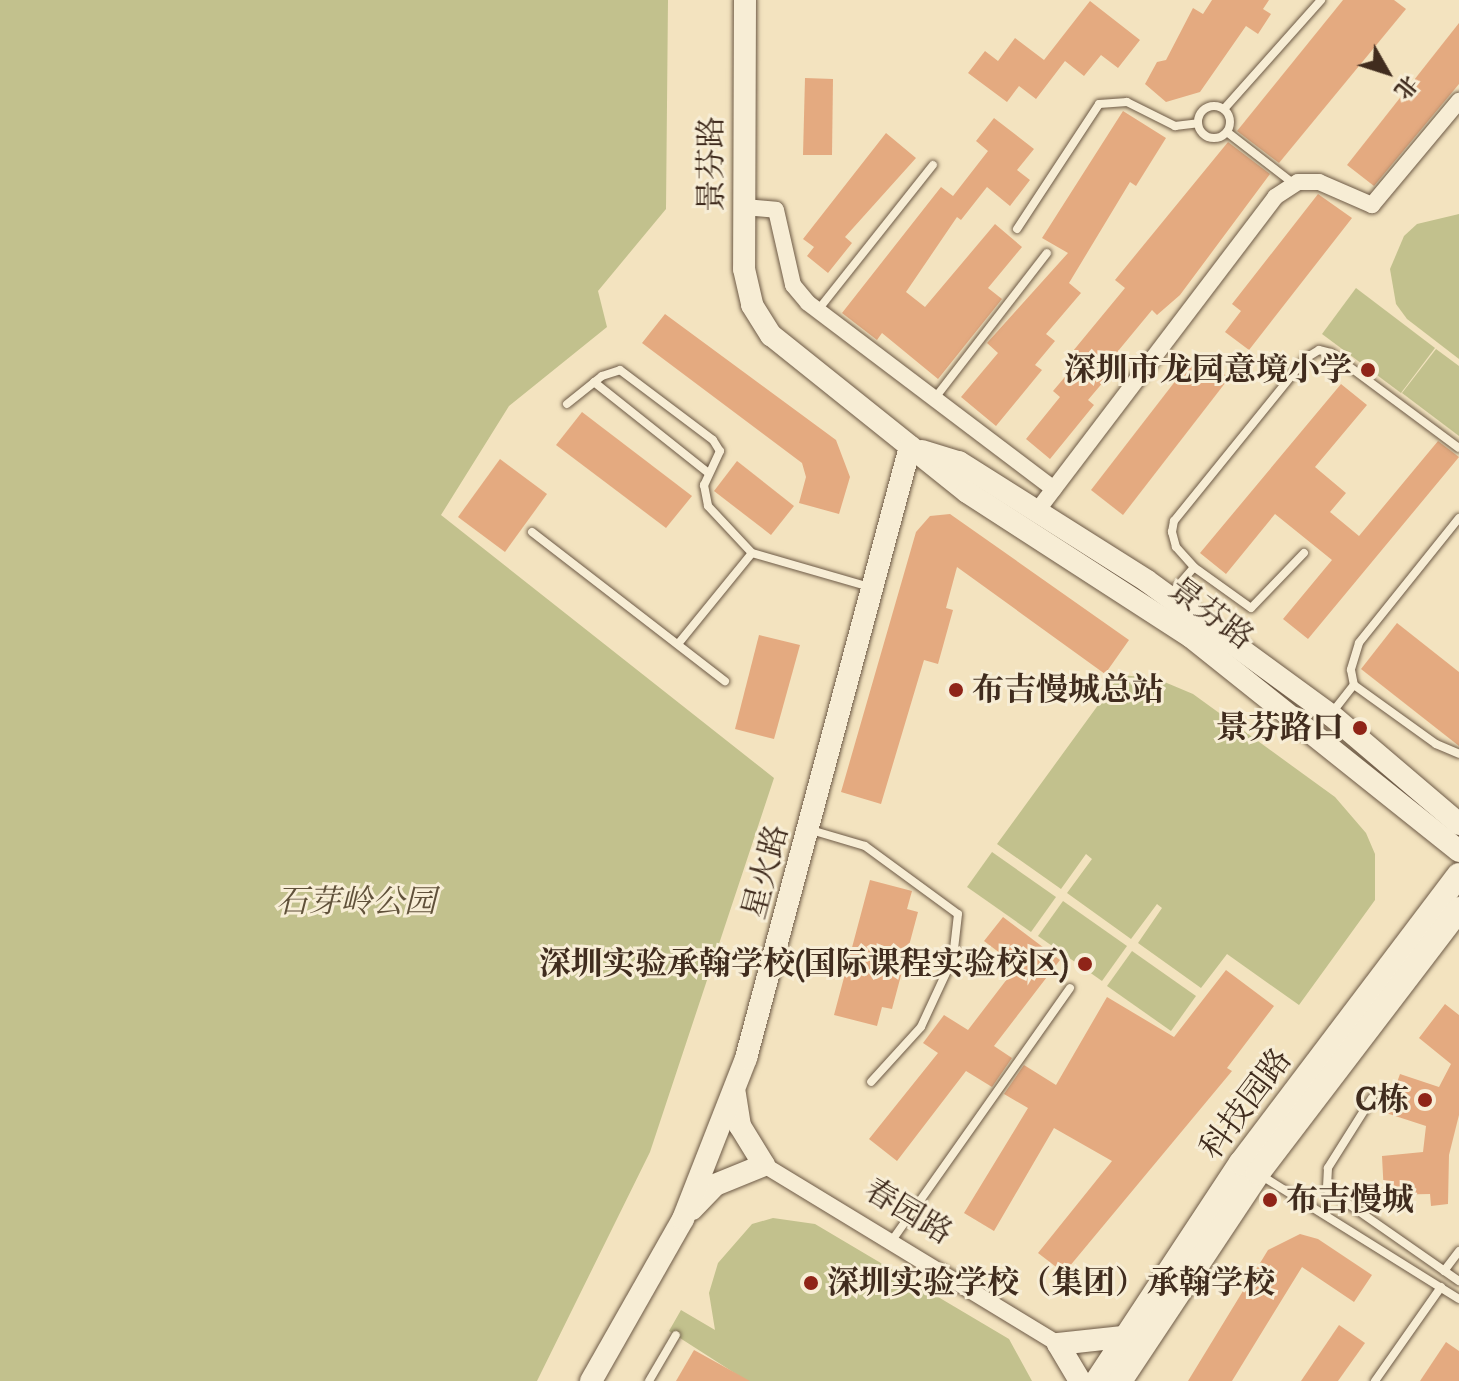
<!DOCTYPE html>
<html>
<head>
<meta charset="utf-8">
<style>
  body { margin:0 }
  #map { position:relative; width:1459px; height:1381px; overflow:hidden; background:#f3e3bf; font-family:"IM FELL Great Primer","Noto Serif SC",serif }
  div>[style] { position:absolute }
  .green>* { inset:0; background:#c2c18d }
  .building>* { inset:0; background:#e4aa80 }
  .roads { filter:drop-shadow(0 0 2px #6d5a46) drop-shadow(0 0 2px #6d5a46) }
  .service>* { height:8px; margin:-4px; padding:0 4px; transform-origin:4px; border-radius:4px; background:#f7edd5 }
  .service>.ring { margin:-4px; padding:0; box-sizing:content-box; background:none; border:8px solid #f7edd5; border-radius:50% }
  .minor>* { height:16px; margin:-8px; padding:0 8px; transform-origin:8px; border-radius:8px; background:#f7edd5 }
  .tertiary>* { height:22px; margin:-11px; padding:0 11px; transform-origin:11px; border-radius:11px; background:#f7edd5 }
  .secondary>* { height:24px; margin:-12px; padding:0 12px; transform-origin:12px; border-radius:12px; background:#f7edd5 }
  .dots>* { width:22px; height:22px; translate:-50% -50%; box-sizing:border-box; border:4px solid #f7edd5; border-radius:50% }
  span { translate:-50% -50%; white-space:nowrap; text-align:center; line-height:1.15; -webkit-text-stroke:6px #f7edd5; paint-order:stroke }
  .street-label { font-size:32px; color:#402c1e }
  .poi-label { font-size:32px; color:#402c1e; font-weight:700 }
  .right { translate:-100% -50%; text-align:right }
  .left { translate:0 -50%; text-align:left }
  .park-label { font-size:32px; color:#60513a; font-style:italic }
  .north { position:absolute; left:1347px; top:32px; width:80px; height:80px; -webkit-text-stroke:6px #f7edd5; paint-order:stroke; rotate:129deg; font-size:22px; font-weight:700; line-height:32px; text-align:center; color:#402c1e }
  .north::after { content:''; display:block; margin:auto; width:28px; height:36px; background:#402c1e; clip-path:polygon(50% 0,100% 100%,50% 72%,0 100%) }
</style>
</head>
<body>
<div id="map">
  <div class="green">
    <div style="clip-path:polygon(0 0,668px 0,666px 209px,598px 291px,607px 327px,509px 406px,441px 515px,774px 778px,650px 1152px,537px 1381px,0 1381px)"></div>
    <div style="clip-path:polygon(1459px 214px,1459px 359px,1407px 319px,1396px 304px,1390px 269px,1404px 236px,1417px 224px)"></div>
    <div style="clip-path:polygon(1356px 288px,1435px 348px,1401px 393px,1322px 334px)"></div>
    <div style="clip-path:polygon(1436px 349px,1459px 366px,1459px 436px,1402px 393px)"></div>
    <div style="clip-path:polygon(1120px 675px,1155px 678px,1193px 694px,1335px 797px,1366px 833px,1375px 854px,1375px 900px,1299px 1005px,1227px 954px,1201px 988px,1138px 943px,1162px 908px,1157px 904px,1131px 939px,1067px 893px,1092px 859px,1086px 854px,1061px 889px,997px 844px)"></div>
    <div style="clip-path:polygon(992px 852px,1056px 897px,1031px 932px,967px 887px)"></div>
    <div style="clip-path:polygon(1063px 901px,1127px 946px,1102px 981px,1038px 936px)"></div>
    <div style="clip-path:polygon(1132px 951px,1196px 996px,1171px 1031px,1107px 986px)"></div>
    <div style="clip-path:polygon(773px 1218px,815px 1224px,1009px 1339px,1032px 1381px,747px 1381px,669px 1331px,681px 1310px,715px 1330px,709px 1293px,718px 1263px,752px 1224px)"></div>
  </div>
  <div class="building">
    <div style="clip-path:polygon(1212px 0,1269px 0,1263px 9px,1271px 14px,1258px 34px,1246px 26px,1200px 92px,1166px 102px,1145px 84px,1157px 62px,1166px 60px,1193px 8px,1203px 14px)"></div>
    <div style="clip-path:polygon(1343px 0,1394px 0,1406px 9px,1279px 163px,1237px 131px)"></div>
    <div style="clip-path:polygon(1090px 1px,1140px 40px,1118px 68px,1101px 55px,1084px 76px,1065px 61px,1036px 99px,1019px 86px,1007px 102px,968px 73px,985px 51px,998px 61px,1015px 38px,1044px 60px)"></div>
    <div style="clip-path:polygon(1459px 23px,1459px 84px,1374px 186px,1347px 165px)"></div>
    <div style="clip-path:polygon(805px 78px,833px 79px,832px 155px,803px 155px)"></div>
    <div style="clip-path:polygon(1123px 111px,1166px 138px,1136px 186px,1130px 182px,1069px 283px,1081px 293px,1046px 334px,1055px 341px,1035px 365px,1042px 370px,996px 426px,961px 397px,998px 353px,987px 343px,1068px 253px,1042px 238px)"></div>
    <div style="clip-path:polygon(994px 118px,1034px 149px,1017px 170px,1030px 180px,1010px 206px,987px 187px,961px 220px,957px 217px,906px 292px,925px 307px,995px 224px,1022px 247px,988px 288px,1002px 299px,938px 379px,882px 333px,877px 340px,842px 313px,941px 187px,953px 196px,988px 151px,976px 141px)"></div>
    <div style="clip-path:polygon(886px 133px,916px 158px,845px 237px,852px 243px,828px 273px,807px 256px,814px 247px,803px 239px)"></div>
    <div style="clip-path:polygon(1228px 142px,1270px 174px,1180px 295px,1157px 315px,1152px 310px,1104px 368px,1110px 374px,1088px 400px,1094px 405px,1050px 459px,1026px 439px,1060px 397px,1053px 391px,1081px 358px,1073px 351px,1125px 288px,1115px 280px)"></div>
    <div style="clip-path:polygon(1318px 194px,1352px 218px,1249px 350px,1225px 332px,1241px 311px,1232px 304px)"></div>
    <div style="clip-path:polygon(665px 314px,836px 440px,850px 477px,839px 514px,799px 503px,806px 477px,802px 463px,642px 343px)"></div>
    <div style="clip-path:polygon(1197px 353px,1229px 378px,1123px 515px,1091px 490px)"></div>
    <div style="clip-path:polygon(1341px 384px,1367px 405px,1315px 467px,1346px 493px,1330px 512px,1359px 536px,1438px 441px,1459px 457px,1308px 639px,1283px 619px,1332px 560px,1275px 514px,1226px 574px,1200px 553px)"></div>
    <div style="clip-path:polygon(582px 412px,692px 496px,666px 528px,556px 445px)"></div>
    <div style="clip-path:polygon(500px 459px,547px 494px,505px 552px,458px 517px)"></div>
    <div style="clip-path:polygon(737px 461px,794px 506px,771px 535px,714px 491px)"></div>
    <div style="clip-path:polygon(950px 514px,1129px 640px,1105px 674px,957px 567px,946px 608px,953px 610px,938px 664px,924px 660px,881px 804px,841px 792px,916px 532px,930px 516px)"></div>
    <div style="clip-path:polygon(1397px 623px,1459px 672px,1459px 746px,1361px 669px)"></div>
    <div style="clip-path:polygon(759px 635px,800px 645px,774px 739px,735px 729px)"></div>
    <div style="clip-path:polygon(870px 880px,912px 891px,907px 909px,918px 912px,892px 1009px,882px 1007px,877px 1026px,834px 1015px)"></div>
    <div style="clip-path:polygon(1003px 917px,1060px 960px,994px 1046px,1012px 1058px,992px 1087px,966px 1071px,897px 1161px,869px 1139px,938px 1053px,923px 1043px,944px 1015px,968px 1030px,1017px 966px,984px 941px)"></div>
    <div style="clip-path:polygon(1226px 970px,1274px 1006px,1227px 1068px,1232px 1071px,1064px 1273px,1038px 1253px,1112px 1161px,1054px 1128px,994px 1231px,964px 1213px,1028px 1108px,1004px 1094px,1024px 1065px,1056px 1085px,1107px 997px,1174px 1037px)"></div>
    <div style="clip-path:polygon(1445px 1004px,1459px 1015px,1459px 1115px,1449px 1155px,1448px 1204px,1431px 1206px,1430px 1194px,1384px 1195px,1382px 1156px,1423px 1152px,1426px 1126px,1386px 1113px,1400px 1074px,1439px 1087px,1451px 1064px,1419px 1038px)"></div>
    <div style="clip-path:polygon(1300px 1234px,1318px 1239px,1372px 1275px,1354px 1302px,1302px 1267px,1232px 1381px,1188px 1381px,1268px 1250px)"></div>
    <div style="clip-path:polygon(1339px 1325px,1365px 1343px,1338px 1381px,1301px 1381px)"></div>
    <div style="clip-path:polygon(1446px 1342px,1459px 1351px,1459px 1381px,1420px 1381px)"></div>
    <div style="clip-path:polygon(694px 1350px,750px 1381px,676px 1381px)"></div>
  </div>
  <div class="roads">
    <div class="service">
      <div class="ring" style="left:1198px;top:106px;width:24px;height:24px"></div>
      <div style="left:1224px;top:109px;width:146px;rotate:-48.3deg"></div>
      <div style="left:1227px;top:132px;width:85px;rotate:37.8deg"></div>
      <div style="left:1017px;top:229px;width:149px;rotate:-56.7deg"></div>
      <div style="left:1099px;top:104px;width:28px;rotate:-4deg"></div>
      <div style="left:1127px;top:102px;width:54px;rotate:26.6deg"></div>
      <div style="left:1175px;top:126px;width:23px;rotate:-7deg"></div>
      <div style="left:818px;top:310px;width:185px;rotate:-51.6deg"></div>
      <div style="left:594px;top:382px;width:144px;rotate:38.5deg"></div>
      <div style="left:935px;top:398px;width:183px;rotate:-52.3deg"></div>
      <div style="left:567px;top:404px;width:45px;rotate:-38.7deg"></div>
      <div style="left:602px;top:376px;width:19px;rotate:-18deg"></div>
      <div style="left:620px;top:370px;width:116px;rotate:37deg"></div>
      <div style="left:713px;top:440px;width:13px;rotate:58deg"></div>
      <div style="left:720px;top:451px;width:38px;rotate:115deg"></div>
      <div style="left:704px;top:485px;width:21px;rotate:79deg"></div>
      <div style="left:708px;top:506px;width:64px;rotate:46.9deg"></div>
      <div style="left:1459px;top:518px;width:160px;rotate:128.7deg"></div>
      <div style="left:1359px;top:643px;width:28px;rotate:107deg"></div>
      <div style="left:1351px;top:670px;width:15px;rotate:79deg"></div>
      <div style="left:1354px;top:685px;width:101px;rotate:35.7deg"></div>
      <div style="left:1436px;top:744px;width:25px;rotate:23deg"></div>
      <div style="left:532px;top:532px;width:244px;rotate:37.7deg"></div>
      <div style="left:1304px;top:553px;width:76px;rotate:133.9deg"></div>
      <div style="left:1251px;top:608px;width:70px;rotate:-144.3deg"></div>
      <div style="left:1194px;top:567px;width:27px;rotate:-132deg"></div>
      <div style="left:1176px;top:547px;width:16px;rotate:-105deg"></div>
      <div style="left:1172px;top:532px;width:11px;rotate:-80deg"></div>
      <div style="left:1174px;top:521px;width:210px;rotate:-51deg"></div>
      <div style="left:1306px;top:358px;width:15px;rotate:-32deg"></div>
      <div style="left:1319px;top:350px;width:12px;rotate:14deg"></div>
      <div style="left:1331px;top:353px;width:159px;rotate:36.6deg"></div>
      <div style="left:1169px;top:596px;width:38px;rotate:-49deg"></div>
      <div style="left:678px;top:644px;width:117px;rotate:-50.9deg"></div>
      <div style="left:752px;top:553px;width:123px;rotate:16.1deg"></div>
      <div style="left:1331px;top:714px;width:37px;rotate:-52deg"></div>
      <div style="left:811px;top:830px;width:56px;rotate:16.5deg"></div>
      <div style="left:865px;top:846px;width:115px;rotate:36.2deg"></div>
      <div style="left:958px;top:914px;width:44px;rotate:96.5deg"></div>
      <div style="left:953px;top:958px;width:76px;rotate:114.9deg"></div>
      <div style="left:921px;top:1027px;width:74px;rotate:132.3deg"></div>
      <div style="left:1372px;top:1098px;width:83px;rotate:122.2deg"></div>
      <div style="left:1328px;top:1168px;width:21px;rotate:93deg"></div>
      <div style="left:1327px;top:1189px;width:161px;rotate:34.9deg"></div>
      <div style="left:1262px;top:1176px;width:232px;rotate:32deg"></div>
      <div style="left:893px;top:1239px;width:307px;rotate:-54.8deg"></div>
      <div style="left:1444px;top:1271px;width:25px;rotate:-53deg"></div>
      <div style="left:649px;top:1381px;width:53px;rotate:-59.6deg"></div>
      <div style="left:1375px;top:1381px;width:115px;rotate:-54.9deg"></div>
    </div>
    <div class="minor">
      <div style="left:744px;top:207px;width:32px;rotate:5deg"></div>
      <div style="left:776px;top:210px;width:77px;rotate:77.2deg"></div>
      <div style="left:793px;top:285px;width:23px;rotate:50deg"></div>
      <div style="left:808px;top:303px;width:308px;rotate:37.1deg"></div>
      <div style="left:1037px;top:511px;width:394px;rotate:-52.8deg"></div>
      <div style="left:1275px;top:197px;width:27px;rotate:-33deg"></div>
      <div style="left:1298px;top:182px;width:21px"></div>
      <div style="left:1319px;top:182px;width:58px;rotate:23.5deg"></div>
      <div style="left:1372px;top:205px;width:136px;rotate:-50.1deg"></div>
      <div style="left:764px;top:1165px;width:344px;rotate:31.3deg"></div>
    </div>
    <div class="tertiary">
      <div style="left:745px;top:0;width:269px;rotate:90.2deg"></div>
      <div style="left:744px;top:269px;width:37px;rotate:77deg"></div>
      <div style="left:752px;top:305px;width:36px;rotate:58deg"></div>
      <div style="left:771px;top:335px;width:251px;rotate:38.7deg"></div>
      <div style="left:967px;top:492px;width:267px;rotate:32.9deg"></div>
      <div style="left:1191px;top:637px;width:343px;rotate:38.6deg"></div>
      <div style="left:922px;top:451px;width:39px;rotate:17deg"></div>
      <div style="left:959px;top:462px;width:222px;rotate:32.3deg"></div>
      <div style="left:1147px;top:581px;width:228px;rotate:36.1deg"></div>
      <div style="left:1331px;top:715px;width:168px;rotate:40.4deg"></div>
      <div style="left:692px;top:1209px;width:33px;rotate:-46deg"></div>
      <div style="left:715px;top:1185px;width:53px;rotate:-22.2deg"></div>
      <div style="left:764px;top:1165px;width:46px;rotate:-121.6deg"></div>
      <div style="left:740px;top:1126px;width:33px;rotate:-99deg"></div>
      <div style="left:1058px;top:1344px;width:63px;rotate:-6.3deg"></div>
      <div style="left:1058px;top:1344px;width:43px;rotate:59.3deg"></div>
      <div style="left:591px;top:1381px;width:186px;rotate:-60.4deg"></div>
      <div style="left:683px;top:1219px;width:173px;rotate:-68.6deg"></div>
      <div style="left:746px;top:1058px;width:633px;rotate:-74.98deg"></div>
    </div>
    <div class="secondary">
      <div style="left:1097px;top:1381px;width:261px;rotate:-56.6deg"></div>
      <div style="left:1241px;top:1163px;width:361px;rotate:-52.9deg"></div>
      <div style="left:1120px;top:1381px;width:250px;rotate:-56.4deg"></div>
      <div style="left:1258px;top:1173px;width:332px;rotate:-52.7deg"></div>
    </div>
  </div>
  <div class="dots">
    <div style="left:1368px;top:370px;background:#8f2418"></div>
    <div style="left:956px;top:690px;background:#8f2418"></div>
    <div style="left:1360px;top:728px;background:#8f2418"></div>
    <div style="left:1085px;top:964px;background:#8f2418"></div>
    <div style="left:1425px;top:1100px;background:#8f2418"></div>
    <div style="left:1270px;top:1200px;background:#8f2418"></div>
    <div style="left:811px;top:1283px;background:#8f2418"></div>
  </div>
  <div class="street-label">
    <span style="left:712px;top:164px;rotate:-90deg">景芬路</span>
    <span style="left:1211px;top:614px;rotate:37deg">景芬路</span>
    <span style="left:766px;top:872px;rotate:-75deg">星火路</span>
    <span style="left:1246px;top:1104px;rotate:-53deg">科技园路</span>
    <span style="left:908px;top:1212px;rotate:31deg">春园路</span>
  </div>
  <div class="poi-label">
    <span class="right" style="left:1352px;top:370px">深圳市龙园意境小学</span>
    <span class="left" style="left:972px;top:690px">布吉慢城总站</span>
    <span class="right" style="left:1344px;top:728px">景芬路口</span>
    <span class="right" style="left:1069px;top:964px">深圳实验承翰学校(国际课程实验校区)</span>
    <span class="right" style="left:1409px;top:1100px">C栋</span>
    <span class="left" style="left:1286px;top:1200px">布吉慢城</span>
    <span class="left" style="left:827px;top:1283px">深圳实验学校（集团）承翰学校</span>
  </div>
  <div class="park-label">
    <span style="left:356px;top:902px">石芽岭公园</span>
  </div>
  <div class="north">北</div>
</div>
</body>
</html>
